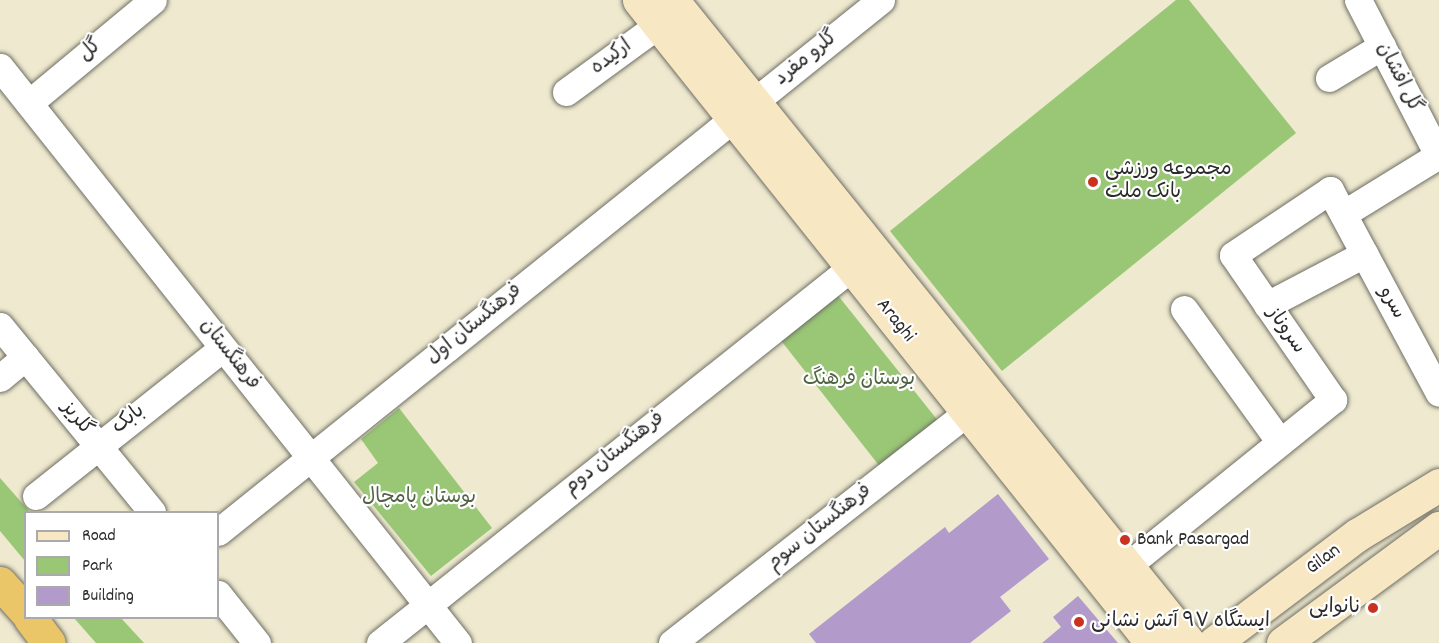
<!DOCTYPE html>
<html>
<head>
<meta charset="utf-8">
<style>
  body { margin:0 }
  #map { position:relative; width:1439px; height:643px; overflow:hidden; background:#eee9cf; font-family:Dekko,"Playpen Sans Arabic",sans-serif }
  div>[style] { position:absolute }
  .green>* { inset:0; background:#99c776 }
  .building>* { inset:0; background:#b29bcb }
  .roads { filter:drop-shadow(0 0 2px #6f6e64) drop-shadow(0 0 2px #6f6e64) }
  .street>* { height:27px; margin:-13.5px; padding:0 13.5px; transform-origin:13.5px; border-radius:13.5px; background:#fff }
  .secondary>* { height:33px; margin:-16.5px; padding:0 16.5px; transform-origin:16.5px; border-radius:16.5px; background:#f7e8c3 }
  .highway>* { height:33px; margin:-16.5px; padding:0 16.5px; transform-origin:16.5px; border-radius:16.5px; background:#eac669 }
  .dots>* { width:16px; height:16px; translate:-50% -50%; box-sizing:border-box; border:3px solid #fff; border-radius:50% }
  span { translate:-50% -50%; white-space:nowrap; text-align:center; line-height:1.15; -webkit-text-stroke:4.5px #fff; paint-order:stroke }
  .street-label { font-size:20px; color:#2b2b2b }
  .poi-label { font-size:20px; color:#2b2b2b }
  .left { translate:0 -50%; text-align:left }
  .right { translate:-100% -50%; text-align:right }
  .park-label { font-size:20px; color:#526245 }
  .legend { position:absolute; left:24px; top:511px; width:195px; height:108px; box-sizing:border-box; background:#fff; border:2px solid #aaa; margin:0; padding:8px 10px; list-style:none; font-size:18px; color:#2b2b2b }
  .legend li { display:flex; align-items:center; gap:12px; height:30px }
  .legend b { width:30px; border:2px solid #aaa }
</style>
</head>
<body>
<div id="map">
  <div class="green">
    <div style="clip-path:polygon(1176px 0,1189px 0,1296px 133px,1002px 371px,890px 231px)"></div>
    <div style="clip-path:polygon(836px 293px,939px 422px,881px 468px,779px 338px)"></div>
    <div style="clip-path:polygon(399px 408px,492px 528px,431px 576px,354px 482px,378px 463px,361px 439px)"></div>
    <div style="clip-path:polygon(0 478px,30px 512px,26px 512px,25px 561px,0 531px)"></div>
    <div style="clip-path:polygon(74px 618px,121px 618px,144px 643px,96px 643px)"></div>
  </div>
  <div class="building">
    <div style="clip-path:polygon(998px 494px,1049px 559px,1000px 597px,1011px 611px,970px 643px,816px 643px,809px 634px,945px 527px,949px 533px)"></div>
    <div style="clip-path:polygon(1078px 596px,1118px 643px,1042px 643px,1061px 627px,1053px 617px)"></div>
  </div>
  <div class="roads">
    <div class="street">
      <div style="left:1358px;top:0;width:174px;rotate:62.7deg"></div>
      <div style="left:0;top:67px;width:736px;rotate:51.51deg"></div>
      <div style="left:1329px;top:78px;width:62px;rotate:-31.1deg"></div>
      <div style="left:566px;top:92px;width:114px;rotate:-36.1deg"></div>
      <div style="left:29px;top:103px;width:161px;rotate:-39.7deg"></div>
      <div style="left:1343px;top:214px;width:113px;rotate:-31.6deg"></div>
      <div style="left:1267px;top:305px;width:110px;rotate:-27.7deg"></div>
      <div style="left:1184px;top:309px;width:164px;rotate:54.2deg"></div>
      <div style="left:0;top:326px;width:240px;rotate:50.7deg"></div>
      <div style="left:0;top:378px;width:33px;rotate:-40deg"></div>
      <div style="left:36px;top:496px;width:238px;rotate:-38.4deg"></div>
      <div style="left:218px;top:532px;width:850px;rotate:-38.74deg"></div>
      <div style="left:1127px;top:566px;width:265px;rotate:-38.9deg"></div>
      <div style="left:1333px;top:400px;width:176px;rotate:-124.6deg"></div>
      <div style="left:1233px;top:255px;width:117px;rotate:-33.8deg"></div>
      <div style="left:1330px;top:190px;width:230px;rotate:61.8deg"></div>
      <div style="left:218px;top:594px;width:63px;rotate:51.5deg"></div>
      <div style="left:380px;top:643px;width:603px;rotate:-38.54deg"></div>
      <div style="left:672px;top:643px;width:375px;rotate:-38deg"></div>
    </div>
    <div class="secondary">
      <div style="left:639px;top:0;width:823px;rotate:51.42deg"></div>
      <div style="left:672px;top:0;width:825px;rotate:51.2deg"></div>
      <div style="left:1214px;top:643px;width:179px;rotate:-37.1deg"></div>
      <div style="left:1357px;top:535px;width:96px;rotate:-31.4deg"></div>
      <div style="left:1283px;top:643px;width:194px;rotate:-36.4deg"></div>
    </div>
    <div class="highway">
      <div style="left:0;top:583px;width:39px;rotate:48deg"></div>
      <div style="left:30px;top:618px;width:31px;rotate:53deg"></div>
    </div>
  </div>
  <div class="dots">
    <div style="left:1093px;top:182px;background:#c8321e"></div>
    <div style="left:1125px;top:540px;background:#c8321e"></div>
    <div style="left:1373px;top:608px;background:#c8321e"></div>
    <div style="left:1079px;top:622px;background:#c8321e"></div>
  </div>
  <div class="street-label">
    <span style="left:91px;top:51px;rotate:-40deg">گل</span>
    <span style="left:612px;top:58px;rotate:-36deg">ارکیده</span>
    <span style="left:807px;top:59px;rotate:-39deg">گلرو مفرد</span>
    <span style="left:1398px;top:78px;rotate:63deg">گل افشان</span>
    <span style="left:1391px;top:303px;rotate:62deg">سرو</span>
    <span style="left:895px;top:321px;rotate:51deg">Araghi</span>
    <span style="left:475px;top:325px;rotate:-39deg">فرهنگستان اول</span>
    <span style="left:1285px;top:331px;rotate:55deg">سروناز</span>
    <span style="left:229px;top:355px;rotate:52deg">فرهنگستان</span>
    <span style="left:76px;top:419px;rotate:51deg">گلریز</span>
    <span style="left:129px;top:420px;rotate:-38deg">بابک</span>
    <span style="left:615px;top:454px;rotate:-38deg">فرهنگستان دوم</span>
    <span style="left:820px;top:528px;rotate:-38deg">فرهنگستان سوم</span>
    <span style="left:1324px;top:560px;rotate:-37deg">Gilan</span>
  </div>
  <div class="poi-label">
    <span class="left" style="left:1105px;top:182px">مجموعه ورزشی<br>بانک ملت</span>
    <span class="left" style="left:1137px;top:540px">Bank Pasargad</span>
    <span class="right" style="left:1361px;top:608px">نانوایی</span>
    <span class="left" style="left:1091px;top:622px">ایستگاه ۹۷ آتش نشانی</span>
  </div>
  <div class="park-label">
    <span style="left:859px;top:380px">بوستان فرهنگ</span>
    <span style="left:419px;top:498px">بوستان پامچال</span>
  </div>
  <ul class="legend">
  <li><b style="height:8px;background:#f7e8c3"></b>Road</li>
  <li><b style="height:16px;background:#99c776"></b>Park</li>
  <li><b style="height:16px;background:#b29bcb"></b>Building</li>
  </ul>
</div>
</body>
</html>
